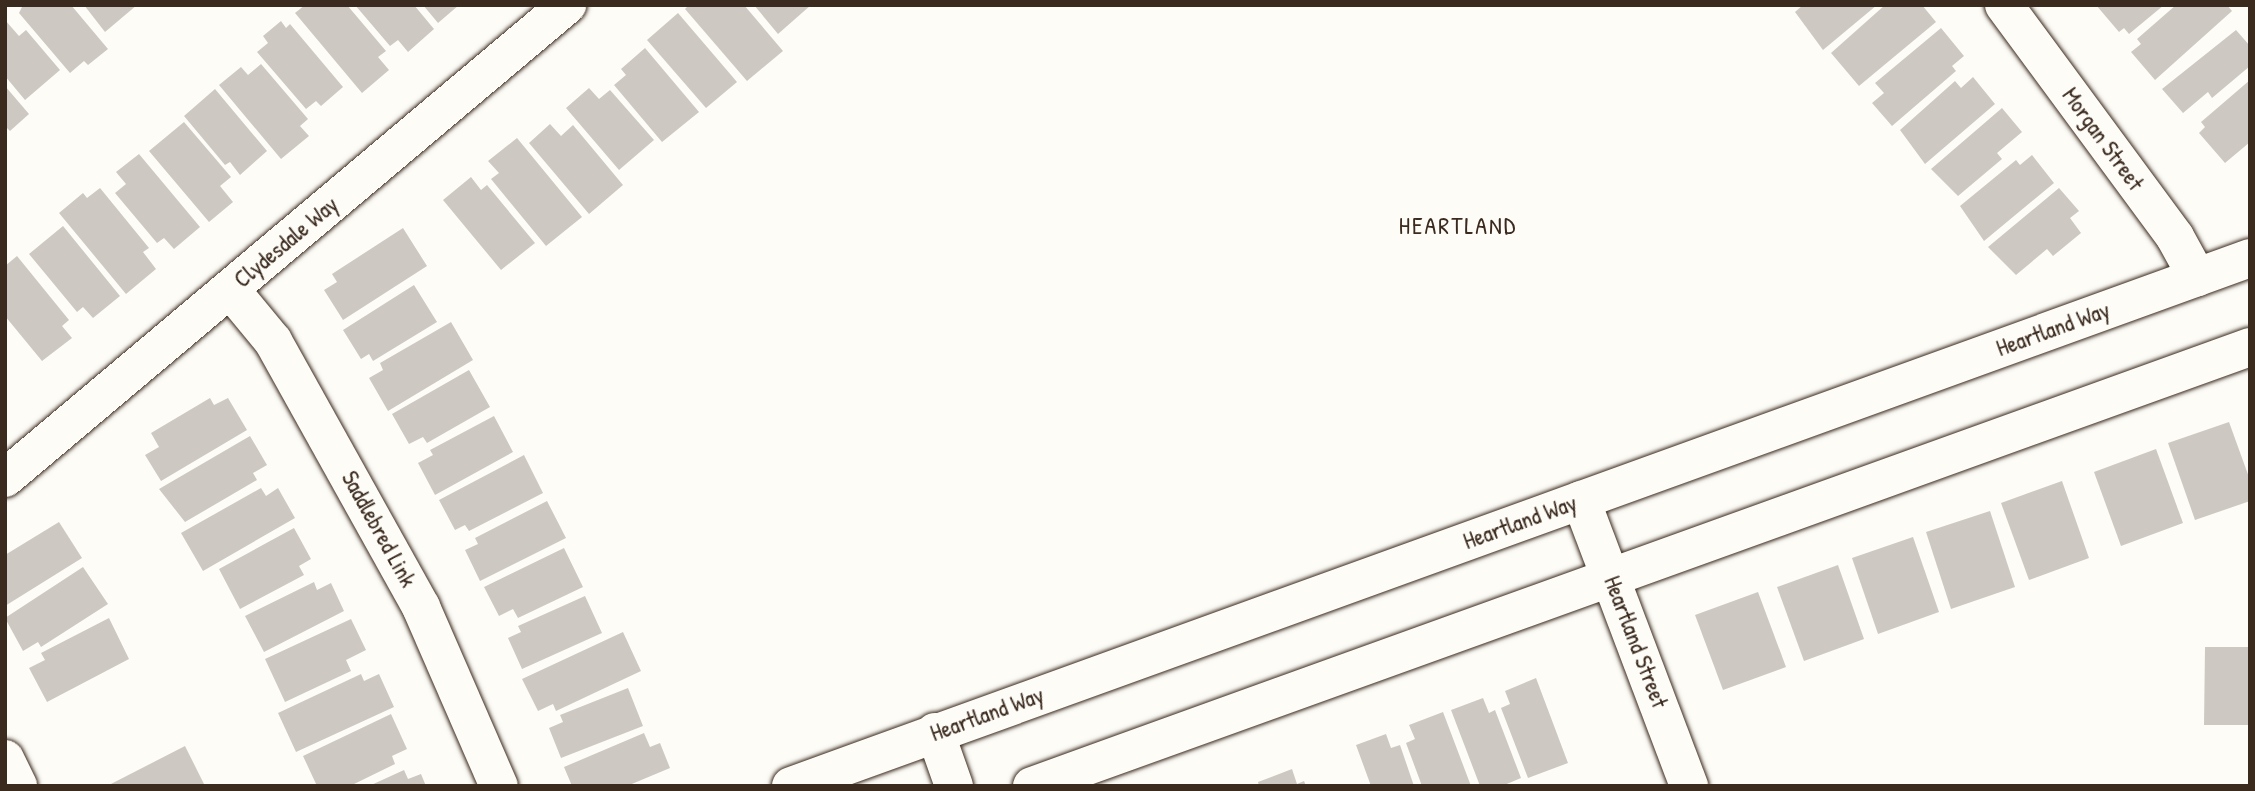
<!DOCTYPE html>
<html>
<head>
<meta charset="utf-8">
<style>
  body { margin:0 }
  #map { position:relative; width:2255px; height:791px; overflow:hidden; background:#fdfcf7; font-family:"Patrick Hand",sans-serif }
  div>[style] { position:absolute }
  .building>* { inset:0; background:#cdc8c2 }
  .roads { filter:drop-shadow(0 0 2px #3b2a1e) drop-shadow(0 0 2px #3b2a1e) }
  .minor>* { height:38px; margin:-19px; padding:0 19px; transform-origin:19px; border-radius:19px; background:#fdfcf7 }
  span { translate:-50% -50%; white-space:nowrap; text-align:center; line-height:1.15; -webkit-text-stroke:6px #fdfcf7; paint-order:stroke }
  .street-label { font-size:23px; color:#3b2a1e }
  .neighbourhood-label { font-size:24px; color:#3b2a1e; letter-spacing:2px }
  .frame { position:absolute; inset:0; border:7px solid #3b2a1e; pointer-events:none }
</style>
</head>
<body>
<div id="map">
  <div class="building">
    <div style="clip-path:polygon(23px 5px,71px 5px,108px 49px,88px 65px,84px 61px,70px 73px,19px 13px)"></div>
    <div style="clip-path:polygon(84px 5px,137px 5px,105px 32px)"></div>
    <div style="clip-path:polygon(305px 5px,347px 5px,386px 51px,378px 57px,389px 70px,362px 93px,295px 13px)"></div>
    <div style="clip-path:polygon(355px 5px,414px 5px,434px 29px,408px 52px,398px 40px,390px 46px)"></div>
    <div style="clip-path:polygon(423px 5px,459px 5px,438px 23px)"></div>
    <div style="clip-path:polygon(689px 5px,744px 5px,783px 51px,747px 81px,685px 9px)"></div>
    <div style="clip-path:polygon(754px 5px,811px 5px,778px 34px)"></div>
    <div style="clip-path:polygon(1803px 5px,1877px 5px,1823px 50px,1795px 12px)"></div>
    <div style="clip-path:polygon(1885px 5px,1922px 5px,1936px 22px,1859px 86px,1831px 53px)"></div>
    <div style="clip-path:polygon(2096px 5px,2164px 5px,2129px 34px,2124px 28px,2119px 32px)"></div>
    <div style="clip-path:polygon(2176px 5px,2227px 5px,2232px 11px,2155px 80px,2131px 52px,2141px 44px,2137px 39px)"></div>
    <div style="clip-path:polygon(678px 13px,737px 82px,706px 108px,647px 40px)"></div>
    <div style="clip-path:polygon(5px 20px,19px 36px,26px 30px,60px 70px,25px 100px,5px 76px)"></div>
    <div style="clip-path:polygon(281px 21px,286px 28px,290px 24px,343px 87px,321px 106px,316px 101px,306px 109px,257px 52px,268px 43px,263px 36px)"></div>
    <div style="clip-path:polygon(1941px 28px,1964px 56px,1952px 66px,1956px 71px,1892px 126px,1872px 103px,1884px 93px,1875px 83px)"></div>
    <div style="clip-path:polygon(2236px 30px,2250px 46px,2250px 66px,2212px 98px,2208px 92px,2183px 113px,2162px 89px)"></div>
    <div style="clip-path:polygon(645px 48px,699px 112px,662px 142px,614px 85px,626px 75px,621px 69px)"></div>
    <div style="clip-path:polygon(261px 64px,308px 119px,300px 126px,309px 136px,281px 159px,219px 85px,241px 67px,248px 75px)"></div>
    <div style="clip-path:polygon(1973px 77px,1995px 104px,1925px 164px,1900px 130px,1955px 81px,1961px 88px)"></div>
    <div style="clip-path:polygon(2250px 80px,2250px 142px,2225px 163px,2199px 133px,2205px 127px,2201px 122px)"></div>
    <div style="clip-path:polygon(5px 86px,29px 114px,10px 131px,5px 126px)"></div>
    <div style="clip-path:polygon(589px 88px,599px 99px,610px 90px,654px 140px,619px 170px,566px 108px)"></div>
    <div style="clip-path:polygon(215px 89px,267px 151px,240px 175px,230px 162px,225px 165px,184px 116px)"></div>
    <div style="clip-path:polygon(2002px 108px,2022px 132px,1997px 153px,2002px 159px,1958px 196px,1931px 169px)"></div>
    <div style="clip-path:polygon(184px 122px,231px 177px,220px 186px,233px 202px,209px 222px,149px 151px)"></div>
    <div style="clip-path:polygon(550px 124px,561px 136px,573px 125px,623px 185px,589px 214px,529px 143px)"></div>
    <div style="clip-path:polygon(517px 138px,582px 217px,546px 246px,491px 179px,499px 173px,488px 161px)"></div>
    <div style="clip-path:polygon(139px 154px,200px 227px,174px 249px,164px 238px,157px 243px,115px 193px,126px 184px,116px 172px)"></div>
    <div style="clip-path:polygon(2032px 155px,2054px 183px,1984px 241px,1960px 206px,2016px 160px,2020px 165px)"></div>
    <div style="clip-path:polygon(471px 177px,481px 190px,487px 185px,535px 243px,501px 270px,443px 200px)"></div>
    <div style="clip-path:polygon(100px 188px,149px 248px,143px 252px,156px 269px,126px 294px,59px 213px,83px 193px,87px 198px)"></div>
    <div style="clip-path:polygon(2059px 188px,2079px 211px,2070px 218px,2081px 233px,2053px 256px,2047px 249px,2016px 275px,1988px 247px)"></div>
    <div style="clip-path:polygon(63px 226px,120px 296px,93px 318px,83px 307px,77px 312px,29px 254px)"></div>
    <div style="clip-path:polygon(403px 228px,427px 266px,343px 320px,324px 290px,337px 282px,332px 274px)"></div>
    <div style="clip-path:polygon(17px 256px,69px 320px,62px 326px,72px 338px,42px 361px,5px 316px,5px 266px)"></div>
    <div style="clip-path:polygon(414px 285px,437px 322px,373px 361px,369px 354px,361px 359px,343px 330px)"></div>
    <div style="clip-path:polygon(451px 322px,473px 360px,388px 411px,369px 378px,383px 370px,380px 363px)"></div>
    <div style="clip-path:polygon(469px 370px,490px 407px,427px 443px,423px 437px,409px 444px,392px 414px)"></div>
    <div style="clip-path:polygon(210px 398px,214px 405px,228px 398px,247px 430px,161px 481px,145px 455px,159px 447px,151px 433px)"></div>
    <div style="clip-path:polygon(494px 416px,513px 452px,435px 495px,418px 463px,433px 455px,430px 450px)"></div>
    <div style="clip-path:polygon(2229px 422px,2250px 480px,2250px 501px,2195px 520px,2168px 443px)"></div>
    <div style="clip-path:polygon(250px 436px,267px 465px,253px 473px,257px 480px,185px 522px,159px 489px)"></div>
    <div style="clip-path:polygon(2156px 449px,2183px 523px,2121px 546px,2094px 472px)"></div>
    <div style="clip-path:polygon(524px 455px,543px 493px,469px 531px,465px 525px,455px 530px,439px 500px)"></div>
    <div style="clip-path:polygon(2062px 481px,2089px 558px,2029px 580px,2001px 503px)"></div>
    <div style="clip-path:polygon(261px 488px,266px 496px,278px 488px,295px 518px,203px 571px,181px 533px)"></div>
    <div style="clip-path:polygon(547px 501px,566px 538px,480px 581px,465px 550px,478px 544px,475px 538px)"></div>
    <div style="clip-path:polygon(1990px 511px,2015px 587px,1951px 609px,1926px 532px)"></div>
    <div style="clip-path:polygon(59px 522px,82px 558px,5px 606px,5px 555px)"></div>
    <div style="clip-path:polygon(294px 528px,311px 559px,299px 566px,304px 575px,240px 609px,219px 569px)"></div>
    <div style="clip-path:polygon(1913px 537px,1939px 612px,1878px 634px,1852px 558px)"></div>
    <div style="clip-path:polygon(564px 548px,583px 587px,518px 618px,513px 609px,499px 616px,484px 587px)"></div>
    <div style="clip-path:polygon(1838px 565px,1864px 639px,1804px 661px,1777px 587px)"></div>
    <div style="clip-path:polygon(83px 567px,108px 604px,41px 647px,38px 642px,23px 651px,5px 618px)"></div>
    <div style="clip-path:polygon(314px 582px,317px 590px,331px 583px,344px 611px,264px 652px,245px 616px)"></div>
    <div style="clip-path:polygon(1758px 592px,1786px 667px,1723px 690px,1695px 615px)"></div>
    <div style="clip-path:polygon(585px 596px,602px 633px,522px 669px,508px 638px,521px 632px,518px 626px)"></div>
    <div style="clip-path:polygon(109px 618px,129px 659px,47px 702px,29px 668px,45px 660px,41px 653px)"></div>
    <div style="clip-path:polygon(351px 619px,366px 650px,346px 660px,351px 671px,285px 702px,265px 659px)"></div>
    <div style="clip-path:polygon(623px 632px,641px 671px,556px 711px,553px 704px,538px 711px,522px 679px)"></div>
    <div style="clip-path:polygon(2205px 647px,2250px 647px,2250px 725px,2204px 725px)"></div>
    <div style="clip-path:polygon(361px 674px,364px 681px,379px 674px,394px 707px,296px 752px,278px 713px)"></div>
    <div style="clip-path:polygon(1536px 678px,1568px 763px,1528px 778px,1501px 708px,1510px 704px,1505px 691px)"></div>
    <div style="clip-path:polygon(628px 688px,643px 726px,561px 758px,549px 728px,563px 722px,560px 715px)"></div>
    <div style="clip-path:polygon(1483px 698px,1489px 713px,1495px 710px,1521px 778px,1502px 786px,1480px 786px,1451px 710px)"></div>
    <div style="clip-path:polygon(1443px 712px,1471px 786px,1422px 786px,1406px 743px,1415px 739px,1409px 725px)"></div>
    <div style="clip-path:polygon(391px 714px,407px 749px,392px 756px,395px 764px,350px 786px,317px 786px,303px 756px)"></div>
    <div style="clip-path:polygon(644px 733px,650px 747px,660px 743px,670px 768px,627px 786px,572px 786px,564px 767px)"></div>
    <div style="clip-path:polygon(1386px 734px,1391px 748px,1400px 745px,1414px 786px,1371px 786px,1356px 745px)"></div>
    <div style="clip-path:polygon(185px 746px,205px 786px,107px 786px)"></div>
    <div style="clip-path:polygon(1292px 769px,1297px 784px,1304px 781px,1306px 786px,1259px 786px,1258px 782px)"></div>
    <div style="clip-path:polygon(404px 770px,408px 779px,421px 774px,426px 786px,369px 786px)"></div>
  </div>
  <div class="roads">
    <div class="minor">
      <div style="left:2004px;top:5px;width:288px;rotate:53.6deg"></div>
      <div style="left:2175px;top:237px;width:46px;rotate:61.2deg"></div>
      <div style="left:230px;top:289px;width:67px;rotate:50.4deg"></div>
      <div style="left:273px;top:341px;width:304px;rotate:60.9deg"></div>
      <div style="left:421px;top:607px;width:195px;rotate:66.5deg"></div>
      <div style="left:5px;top:478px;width:735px;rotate:-40.09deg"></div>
      <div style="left:1581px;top:500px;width:306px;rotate:69.3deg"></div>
      <div style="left:935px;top:732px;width:57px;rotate:70.6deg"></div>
      <div style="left:5px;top:759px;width:30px;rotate:64deg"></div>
      <div style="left:791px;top:786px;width:1552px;rotate:-19.89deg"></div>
      <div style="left:1032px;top:786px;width:1295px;rotate:-19.82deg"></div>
    </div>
  </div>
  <div class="street-label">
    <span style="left:2103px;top:139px;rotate:54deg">Morgan Street</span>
    <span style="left:286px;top:242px;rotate:-40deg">Clydesdale Way</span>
    <span style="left:2053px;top:329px;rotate:-20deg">Heartland Way</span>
    <span style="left:1520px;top:522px;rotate:-20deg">Heartland Way</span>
    <span style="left:379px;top:529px;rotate:61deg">Saddlebred Link</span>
    <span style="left:1636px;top:642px;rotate:69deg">Heartland Street</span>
    <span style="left:987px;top:714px;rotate:-20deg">Heartland Way</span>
  </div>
  <div class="neighbourhood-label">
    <span style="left:1458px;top:226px">HEARTLAND</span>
  </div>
  <div class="frame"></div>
</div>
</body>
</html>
